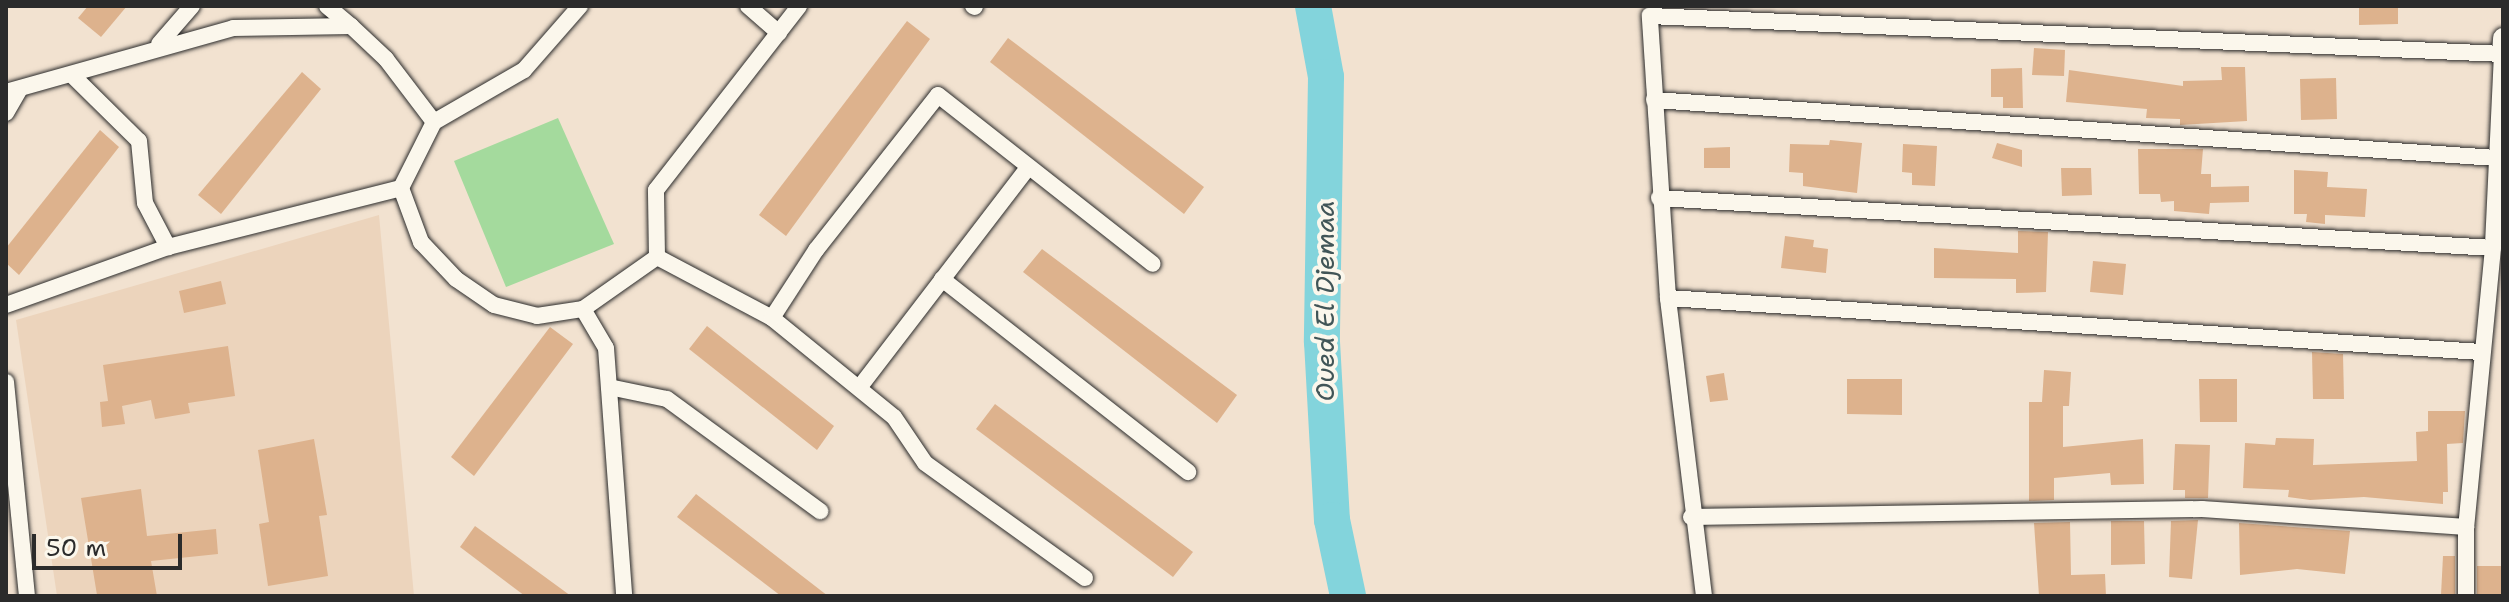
<!DOCTYPE html>
<html>
<head>
<meta charset="utf-8">
<style>
  body { margin:0 }
  #map { position:relative; width:2509px; height:602px; overflow:hidden; background:#f2e2d0; font-family:"Shantell Sans",sans-serif }
  div>[style] { position:absolute }
  .built>* { inset:0; background:#ecd4bc }
  .green>* { inset:0; background:#a4da9d }
  .river>* { height:36px; margin:-18px; padding:0 18px; transform-origin:18px; border-radius:18px; background:#83d4dc }
  .building>* { inset:0; background:#ddb28d }
  .roads { filter:drop-shadow(0 0 2px #2b2b2b) drop-shadow(0 0 2px #2b2b2b) }
  .minor>* { height:16px; margin:-8px; padding:0 8px; transform-origin:8px; border-radius:8px; background:#fbf7ec }
  .tertiary>* { height:20px; margin:-10px; padding:0 10px; transform-origin:10px; border-radius:10px; background:#fbf7ec }
  span { translate:-50% -50%; white-space:nowrap; text-align:center; line-height:1.15; -webkit-text-stroke:8px #fbf7ec; paint-order:stroke }
  .water-label { font-size:26px; color:#415557; font-style:italic }
  .frame { position:absolute; inset:0; border:8px solid #2b2b2b; pointer-events:none }
  .scale { position:absolute; left:32px; top:534px; width:150px; height:36px; box-sizing:border-box; border:4px solid #2b2b2b; border-top:0; padding-left:10px; font-size:24px; line-height:28px; white-space:nowrap; color:#2b2b2b; -webkit-text-stroke:6px #fbf7ec; paint-order:stroke }
</style>
</head>
<body>
<div id="map">
  <div class="built">
    <div style="clip-path:polygon(379px 215px,414px 596px,57px 596px,16px 320px)"></div>
  </div>
  <div class="green">
    <div style="clip-path:polygon(558px 118px,614px 244px,506px 287px,454px 161px)"></div>
  </div>
  <div class="river">
    <div style="left:1313px;top:6px;width:72px;rotate:79.6deg"></div>
    <div style="left:1326px;top:77px;width:265px;rotate:90.9deg"></div>
    <div style="left:1322px;top:342px;width:178px;rotate:86.8deg"></div>
    <div style="left:1332px;top:520px;width:78px;rotate:78.1deg"></div>
  </div>
  <div class="building">
    <div style="clip-path:polygon(88px 6px,127px 6px,101px 37px,78px 18px)"></div>
    <div style="clip-path:polygon(2359px 6px,2398px 6px,2398px 24px,2359px 25px)"></div>
    <div style="clip-path:polygon(907px 21px,930px 39px,786px 236px,759px 215px)"></div>
    <div style="clip-path:polygon(1008px 38px,1204px 187px,1184px 214px,990px 62px)"></div>
    <div style="clip-path:polygon(2034px 48px,2065px 50px,2064px 76px,2032px 75px)"></div>
    <div style="clip-path:polygon(2221px 67px,2245px 67px,2247px 121px,2180px 125px,2180px 119px,2146px 118px,2147px 109px,2066px 102px,2069px 70px,2183px 86px,2183px 81px,2222px 80px)"></div>
    <div style="clip-path:polygon(2022px 68px,2023px 108px,2003px 108px,2003px 97px,1991px 97px,1991px 69px)"></div>
    <div style="clip-path:polygon(302px 72px,321px 89px,221px 214px,198px 195px)"></div>
    <div style="clip-path:polygon(2336px 78px,2337px 119px,2301px 120px,2300px 79px)"></div>
    <div style="clip-path:polygon(100px 130px,119px 147px,19px 275px,6px 263px,6px 248px)"></div>
    <div style="clip-path:polygon(1830px 140px,1862px 143px,1857px 193px,1803px 186px,1803px 173px,1789px 172px,1790px 144px,1829px 145px)"></div>
    <div style="clip-path:polygon(1997px 143px,2022px 150px,2022px 167px,1992px 158px)"></div>
    <div style="clip-path:polygon(1903px 144px,1937px 146px,1935px 186px,1912px 185px,1912px 173px,1902px 172px)"></div>
    <div style="clip-path:polygon(1730px 147px,1730px 168px,1704px 168px,1704px 148px)"></div>
    <div style="clip-path:polygon(2138px 149px,2203px 149px,2201px 174px,2211px 174px,2211px 187px,2249px 186px,2249px 202px,2210px 203px,2209px 214px,2174px 211px,2174px 201px,2161px 202px,2160px 194px,2139px 194px)"></div>
    <div style="clip-path:polygon(2061px 168px,2091px 168px,2092px 195px,2062px 196px)"></div>
    <div style="clip-path:polygon(2294px 170px,2328px 172px,2327px 187px,2367px 189px,2365px 217px,2325px 215px,2325px 224px,2306px 222px,2307px 214px,2294px 214px)"></div>
    <div style="clip-path:polygon(2018px 231px,2048px 232px,2046px 292px,2016px 293px,2016px 279px,1934px 278px,1934px 248px,2018px 253px)"></div>
    <div style="clip-path:polygon(1785px 236px,1814px 240px,1813px 247px,1828px 249px,1826px 273px,1781px 268px)"></div>
    <div style="clip-path:polygon(1042px 249px,1237px 395px,1217px 423px,1023px 272px)"></div>
    <div style="clip-path:polygon(2093px 261px,2126px 264px,2123px 295px,2090px 292px)"></div>
    <div style="clip-path:polygon(221px 281px,226px 304px,184px 313px,179px 291px)"></div>
    <div style="clip-path:polygon(707px 326px,834px 426px,817px 450px,689px 349px)"></div>
    <div style="clip-path:polygon(550px 327px,573px 344px,474px 476px,451px 457px)"></div>
    <div style="clip-path:polygon(228px 346px,235px 396px,188px 403px,190px 413px,155px 419px,151px 400px,122px 406px,125px 424px,102px 427px,100px 402px,108px 401px,103px 365px)"></div>
    <div style="clip-path:polygon(2312px 352px,2343px 354px,2344px 399px,2313px 399px)"></div>
    <div style="clip-path:polygon(2044px 370px,2071px 372px,2069px 406px,2063px 406px,2063px 447px,2143px 439px,2144px 484px,2111px 485px,2110px 473px,2054px 478px,2054px 500px,2029px 501px,2029px 402px,2042px 402px)"></div>
    <div style="clip-path:polygon(1724px 373px,1728px 400px,1710px 402px,1706px 376px)"></div>
    <div style="clip-path:polygon(1847px 379px,1902px 379px,1902px 415px,1847px 414px)"></div>
    <div style="clip-path:polygon(2199px 379px,2237px 379px,2237px 422px,2200px 422px)"></div>
    <div style="clip-path:polygon(995px 404px,1193px 552px,1173px 577px,976px 429px)"></div>
    <div style="clip-path:polygon(2428px 411px,2465px 411px,2463px 443px,2447px 444px,2448px 492px,2443px 492px,2443px 504px,2364px 497px,2310px 500px,2288px 497px,2289px 490px,2243px 488px,2245px 443px,2275px 445px,2276px 438px,2314px 439px,2313px 465px,2417px 461px,2416px 432px,2428px 431px)"></div>
    <div style="clip-path:polygon(314px 439px,327px 515px,319px 516px,328px 576px,268px 586px,259px 524px,269px 522px,258px 450px)"></div>
    <div style="clip-path:polygon(2175px 444px,2210px 445px,2208px 498px,2185px 498px,2185px 490px,2173px 490px)"></div>
    <div style="clip-path:polygon(141px 489px,147px 536px,216px 529px,218px 554px,151px 561px,157px 596px,97px 595px,81px 498px)"></div>
    <div style="clip-path:polygon(696px 494px,828px 596px,781px 596px,677px 517px)"></div>
    <div style="clip-path:polygon(2198px 520px,2192px 579px,2169px 577px,2171px 521px)"></div>
    <div style="clip-path:polygon(2111px 521px,2144px 521px,2145px 564px,2111px 565px)"></div>
    <div style="clip-path:polygon(2070px 522px,2071px 575px,2105px 574px,2106px 596px,2039px 596px,2034px 523px)"></div>
    <div style="clip-path:polygon(2239px 523px,2350px 531px,2345px 574px,2297px 569px,2240px 575px)"></div>
    <div style="clip-path:polygon(475px 526px,571px 596px,525px 596px,460px 547px)"></div>
    <div style="clip-path:polygon(2443px 556px,2455px 556px,2455px 595px,2441px 595px)"></div>
    <div style="clip-path:polygon(2477px 566px,2503px 566px,2503px 596px,2477px 596px)"></div>
  </div>
  <div class="roads">
    <div class="minor">
      <div style="left:327px;top:6px;width:31px;rotate:40deg"></div>
      <div style="left:748px;top:6px;width:41px;rotate:41.1deg"></div>
      <div style="left:973px;top:6px;width:2px;rotate:27deg"></div>
      <div style="left:159px;top:44px;width:50px;rotate:-49deg"></div>
      <div style="left:74px;top:77px;width:91px;rotate:44.6deg"></div>
      <div style="left:139px;top:141px;width:62px;rotate:84.5deg"></div>
      <div style="left:145px;top:203px;width:50px;rotate:62.4deg"></div>
      <div style="left:6px;top:92px;width:236px;rotate:-15.7deg"></div>
      <div style="left:233px;top:28px;width:118px;rotate:-1deg"></div>
      <div style="left:351px;top:26px;width:48px;rotate:43.3deg"></div>
      <div style="left:386px;top:59px;width:79px;rotate:52.7deg"></div>
      <div style="left:434px;top:122px;width:74px;rotate:116.6deg"></div>
      <div style="left:1654px;top:100px;width:844px;rotate:3.94deg"></div>
      <div style="left:6px;top:113px;width:28px;rotate:-60deg"></div>
      <div style="left:434px;top:122px;width:104px;rotate:-30deg"></div>
      <div style="left:524px;top:70px;width:85px;rotate:-48.8deg"></div>
      <div style="left:1659px;top:198px;width:835px;rotate:3.43deg"></div>
      <div style="left:657px;top:257px;width:130px;rotate:27.9deg"></div>
      <div style="left:772px;top:318px;width:157px;rotate:39.1deg"></div>
      <div style="left:894px;top:417px;width:55px;rotate:56deg"></div>
      <div style="left:925px;top:463px;width:197px;rotate:35.7deg"></div>
      <div style="left:942px;top:279px;width:313px;rotate:38.1deg"></div>
      <div style="left:1668px;top:298px;width:815px;rotate:3.8deg"></div>
      <div style="left:6px;top:305px;width:172px;rotate:-19.7deg"></div>
      <div style="left:168px;top:247px;width:240px;rotate:-14.2deg"></div>
      <div style="left:401px;top:188px;width:58px;rotate:69.7deg"></div>
      <div style="left:421px;top:242px;width:51px;rotate:46.6deg"></div>
      <div style="left:456px;top:279px;width:46px;rotate:34.4deg"></div>
      <div style="left:494px;top:305px;width:44px;rotate:14.3deg"></div>
      <div style="left:537px;top:316px;width:47px;rotate:-8.7deg"></div>
      <div style="left:583px;top:309px;width:90px;rotate:-35.1deg"></div>
      <div style="left:657px;top:257px;width:67px;rotate:-90.9deg"></div>
      <div style="left:656px;top:190px;width:233px;rotate:-52.1deg"></div>
      <div style="left:583px;top:309px;width:45px;rotate:59.5deg"></div>
      <div style="left:606px;top:348px;width:249px;rotate:85.8deg"></div>
      <div style="left:772px;top:318px;width:81px;rotate:-57.1deg"></div>
      <div style="left:816px;top:250px;width:197px;rotate:-51.8deg"></div>
      <div style="left:938px;top:95px;width:273px;rotate:38.2deg"></div>
      <div style="left:6px;top:382px;width:215px;rotate:84.4deg"></div>
      <div style="left:609px;top:387px;width:59px;rotate:11.7deg"></div>
      <div style="left:667px;top:399px;width:190px;rotate:36.2deg"></div>
      <div style="left:859px;top:388px;width:277px;rotate:-52.5deg"></div>
      <div style="left:1691px;top:517px;width:511px;rotate:-0.9deg"></div>
      <div style="left:2202px;top:509px;width:265px;rotate:3.9deg"></div>
      <div style="left:1704px;top:596px;width:300px;rotate:-96.9deg"></div>
      <div style="left:1668px;top:298px;width:283px;rotate:-93.7deg"></div>
      <div style="left:1650px;top:16px;width:853px;rotate:2.55deg"></div>
      <div style="left:2502px;top:54px;width:194px;rotate:92.7deg"></div>
      <div style="left:2493px;top:248px;width:280px;rotate:95.5deg"></div>
      <div style="left:2466px;top:527px;width:69px;rotate:90deg"></div>
    </div>
    <div class="tertiary">
      <div style="left:2502px;top:54px;width:16px;rotate:-86deg"></div>
    </div>
  </div>
  <div class="water-label">
    <span style="left:1325px;top:301px;rotate:-90deg">Oued El Djemaa</span>
  </div>
  <div class="frame"></div>
  <div class="scale">50 m</div>
</div>
</body>
</html>
